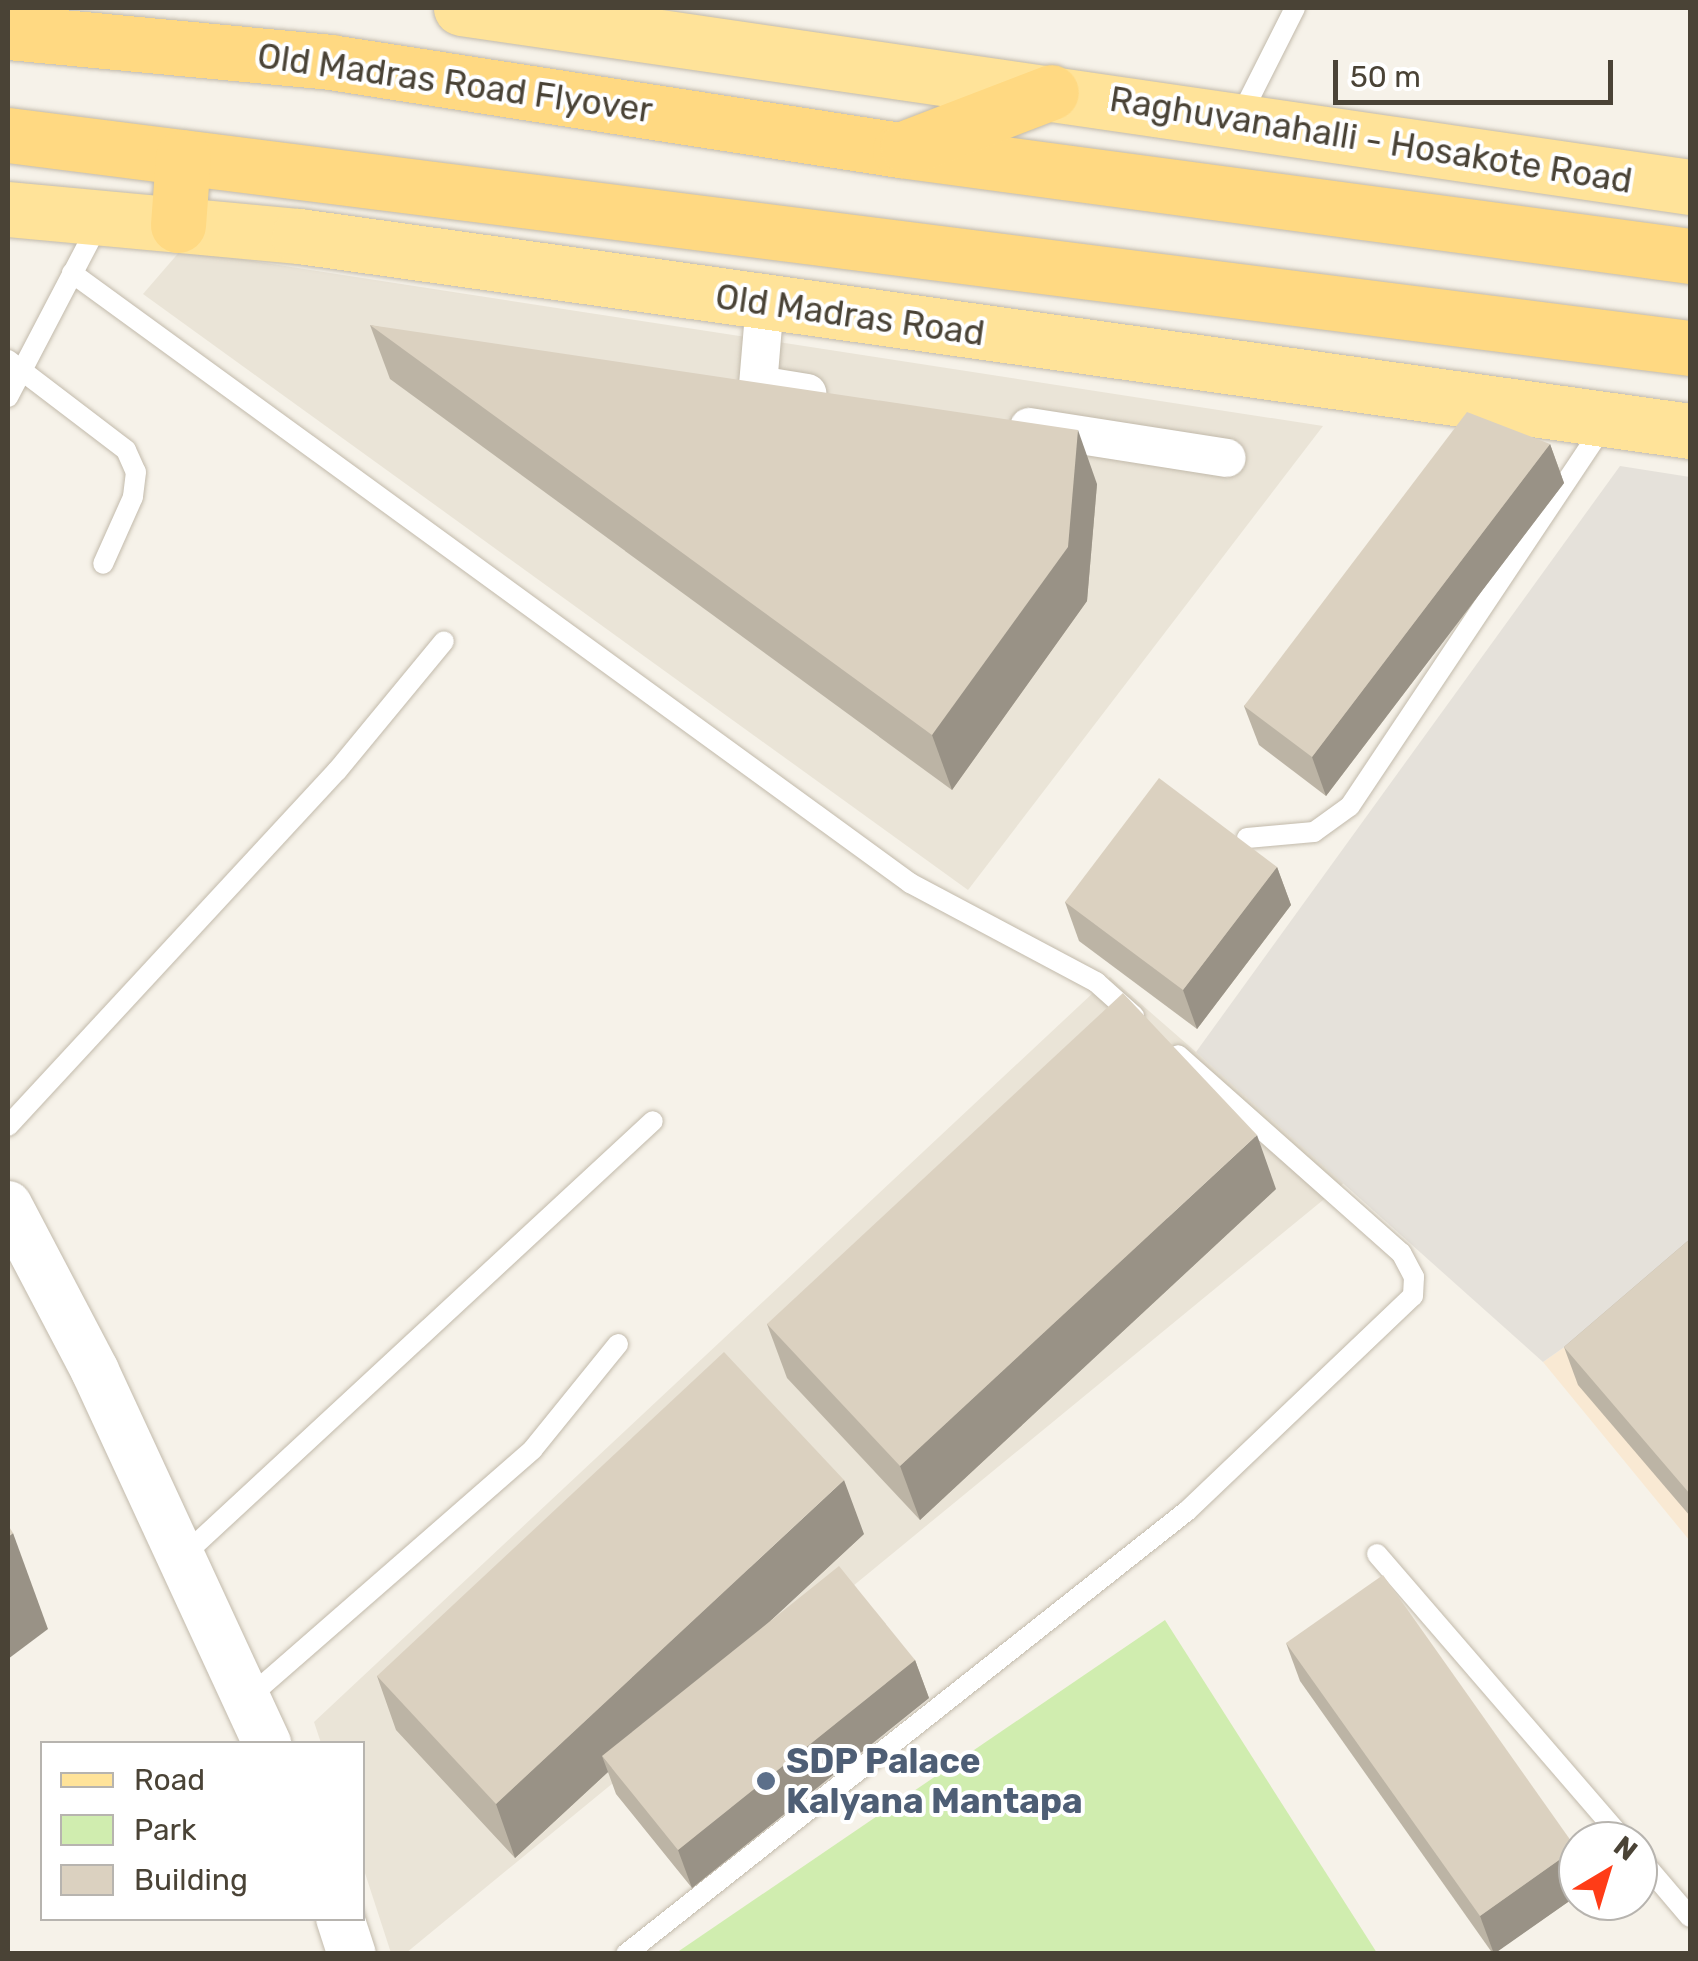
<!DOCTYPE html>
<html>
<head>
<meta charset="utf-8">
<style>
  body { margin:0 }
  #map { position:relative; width:1698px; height:1961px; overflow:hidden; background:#f6f2e9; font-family:Rubik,sans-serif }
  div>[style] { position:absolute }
  .residential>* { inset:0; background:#eae4d7 }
  .commercial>* { inset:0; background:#f9e9d3 }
  .industrial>* { inset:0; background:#e5e1da }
  .green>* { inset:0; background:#d0edaf }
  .roads { filter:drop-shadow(0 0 2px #c2baab) drop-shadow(0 0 2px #c2baab) }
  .service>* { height:20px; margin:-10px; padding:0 10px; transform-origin:10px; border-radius:10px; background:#fff }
  .minor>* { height:38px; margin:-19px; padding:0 19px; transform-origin:19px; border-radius:19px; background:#fff }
  .tertiary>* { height:48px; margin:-24px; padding:0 24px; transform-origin:24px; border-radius:24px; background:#fff }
  .primary>* { height:55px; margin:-27.5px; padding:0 27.5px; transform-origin:27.5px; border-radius:27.5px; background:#ffe399 }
  .trunk>* { height:55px; margin:-27.5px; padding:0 27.5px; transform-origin:27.5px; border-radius:27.5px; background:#ffd982 }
  .wall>* { inset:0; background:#bcb4a5 }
  .shaded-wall>* { inset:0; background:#999286 }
  .building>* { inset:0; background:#dbd1c0 }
  .dots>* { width:28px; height:28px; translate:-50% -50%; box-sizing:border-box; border:5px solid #fff; border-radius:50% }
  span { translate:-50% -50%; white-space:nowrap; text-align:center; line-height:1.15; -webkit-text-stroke:8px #fff; paint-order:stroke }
  .street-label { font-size:35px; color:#4a4336 }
  .service-label { font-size:35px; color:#4e5e75; font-weight:700 }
  .left { translate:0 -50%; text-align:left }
  .frame { position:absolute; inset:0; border:10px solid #4a4336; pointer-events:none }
  .legend { position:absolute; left:40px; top:1741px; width:325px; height:180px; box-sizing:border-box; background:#fff; border:2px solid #b7b4af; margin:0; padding:12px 18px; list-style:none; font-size:30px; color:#4a4336 }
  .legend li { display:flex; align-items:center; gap:20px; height:50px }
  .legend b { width:50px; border:2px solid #b7b4af }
  .north { position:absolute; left:1558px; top:1821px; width:100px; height:100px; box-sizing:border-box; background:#fff; border:2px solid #b7b4af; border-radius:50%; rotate:38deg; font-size:28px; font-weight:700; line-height:40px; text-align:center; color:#4a4336 }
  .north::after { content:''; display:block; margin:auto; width:35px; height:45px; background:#ff3c17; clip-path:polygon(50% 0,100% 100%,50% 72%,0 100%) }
  .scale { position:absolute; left:1333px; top:60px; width:280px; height:45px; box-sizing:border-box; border:5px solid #4a4336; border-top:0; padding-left:12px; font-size:30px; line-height:35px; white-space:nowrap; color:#4a4336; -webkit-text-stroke:8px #fff; paint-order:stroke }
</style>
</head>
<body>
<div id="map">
  <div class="residential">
    <div style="clip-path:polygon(181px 250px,1323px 426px,968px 890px,143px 294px)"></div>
    <div style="clip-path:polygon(1110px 977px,1345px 1182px,406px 1953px,391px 1953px,363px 1867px,362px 1744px,321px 1743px,314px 1722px)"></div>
  </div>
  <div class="commercial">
    <div style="clip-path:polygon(1690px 1259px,1690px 1541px,1543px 1362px)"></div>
  </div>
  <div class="industrial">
    <div style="clip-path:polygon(1620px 466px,1690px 477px,1690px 1259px,1543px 1362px,1196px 1052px)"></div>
  </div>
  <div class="green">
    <div style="clip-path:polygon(1165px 1620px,1377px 1953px,676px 1953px)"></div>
  </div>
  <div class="roads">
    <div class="service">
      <div style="left:1240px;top:117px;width:122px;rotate:-63.2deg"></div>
      <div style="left:72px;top:273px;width:1037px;rotate:36.05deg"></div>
      <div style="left:910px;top:883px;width:211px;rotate:28deg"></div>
      <div style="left:1096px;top:982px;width:51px;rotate:41.8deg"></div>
      <div style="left:8px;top:360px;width:148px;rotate:37.3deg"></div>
      <div style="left:126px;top:450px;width:24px;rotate:66deg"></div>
      <div style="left:136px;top:472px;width:25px;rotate:97deg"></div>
      <div style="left:133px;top:497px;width:73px;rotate:114.1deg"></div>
      <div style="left:8px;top:397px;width:201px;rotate:-62.4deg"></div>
      <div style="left:1247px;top:838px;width:67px;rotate:-5.1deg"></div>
      <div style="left:1314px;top:832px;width:44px;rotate:-35.8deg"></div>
      <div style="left:1350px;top:806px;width:462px;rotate:-56.3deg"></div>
      <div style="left:8px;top:1126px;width:484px;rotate:-47.2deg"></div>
      <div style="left:337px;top:771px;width:168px;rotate:-50.5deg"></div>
      <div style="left:1377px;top:1554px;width:379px;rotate:49.2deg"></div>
      <div style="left:183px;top:1556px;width:640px;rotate:-42.79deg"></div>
      <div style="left:248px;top:1698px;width:378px;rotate:-41.1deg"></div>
      <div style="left:533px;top:1449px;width:135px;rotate:-51deg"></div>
      <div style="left:1638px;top:1856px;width:80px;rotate:49.6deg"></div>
      <div style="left:626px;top:1954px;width:715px;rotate:-38.3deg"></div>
      <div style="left:1187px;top:1511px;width:312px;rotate:-43.6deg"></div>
      <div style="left:1413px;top:1296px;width:19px;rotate:-87deg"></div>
      <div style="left:1414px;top:1277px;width:27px;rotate:-118deg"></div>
      <div style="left:1401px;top:1253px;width:298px;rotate:-138.4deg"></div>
    </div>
    <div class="minor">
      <div style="left:765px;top:302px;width:83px;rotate:94.8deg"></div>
      <div style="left:758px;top:385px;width:50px;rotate:9.3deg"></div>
      <div style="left:1029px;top:427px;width:200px;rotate:8.9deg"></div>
    </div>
    <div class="tertiary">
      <div style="left:8px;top:1205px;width:187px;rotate:62.3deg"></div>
      <div style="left:95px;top:1371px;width:411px;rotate:65.2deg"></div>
      <div style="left:340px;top:1918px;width:38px;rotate:72deg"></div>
    </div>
    <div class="primary">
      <div style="left:461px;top:8px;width:1242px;rotate:8.29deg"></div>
      <div style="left:8px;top:209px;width:292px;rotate:5.3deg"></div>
      <div style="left:299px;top:236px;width:1405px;rotate:7.98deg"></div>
    </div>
    <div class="trunk">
      <div style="left:8px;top:32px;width:323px;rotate:5.3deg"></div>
      <div style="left:330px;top:62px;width:577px;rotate:8.78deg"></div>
      <div style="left:900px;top:150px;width:797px;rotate:7.64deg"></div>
      <div style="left:8px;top:135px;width:1695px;rotate:7.22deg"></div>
      <div style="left:908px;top:147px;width:153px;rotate:-21deg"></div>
      <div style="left:178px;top:225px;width:68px;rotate:-85.8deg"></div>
    </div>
  </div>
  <div class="wall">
    <div style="clip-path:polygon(370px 325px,1097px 484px,1087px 601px,952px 790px,390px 379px)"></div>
    <div style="clip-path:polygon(1550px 444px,1564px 483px,1326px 796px,1259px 745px,1244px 706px)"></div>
    <div style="clip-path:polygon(1277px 867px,1291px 905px,1197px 1029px,1079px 941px,1065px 902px)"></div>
    <div style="clip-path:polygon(1276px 1189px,920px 1520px,787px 1378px,767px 1324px)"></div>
    <div style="clip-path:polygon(1690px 1239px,1690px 1516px,1578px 1385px,1564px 1347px)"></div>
    <div style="clip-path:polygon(864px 1534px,770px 1621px,915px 1660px,929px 1698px,692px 1888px,616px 1794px,608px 1772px,515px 1858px,396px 1730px,377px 1676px)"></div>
    <div style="clip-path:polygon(1286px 1643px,1578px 1855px,1578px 1895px,1493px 1954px,1300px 1681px)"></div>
  </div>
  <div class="shaded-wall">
    <div style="clip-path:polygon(1078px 430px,1097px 484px,1087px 601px,952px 790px,932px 735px)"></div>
    <div style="clip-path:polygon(1550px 444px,1564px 483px,1326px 796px,1312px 757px)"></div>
    <div style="clip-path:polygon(1277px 867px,1291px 905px,1197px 1029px,1183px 990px)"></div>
    <div style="clip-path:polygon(1257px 1135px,1276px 1189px,920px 1520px,900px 1466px)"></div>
    <div style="clip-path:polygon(844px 1480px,864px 1534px,612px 1768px,602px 1756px,608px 1772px,515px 1858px,496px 1804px)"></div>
    <div style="clip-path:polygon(13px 1533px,48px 1629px,8px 1659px,8px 1537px)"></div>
    <div style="clip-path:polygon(915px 1660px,929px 1698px,692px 1888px,678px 1850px)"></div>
    <div style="clip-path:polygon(1576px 1848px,1578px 1855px,1578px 1895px,1494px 1954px,1480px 1916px)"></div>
  </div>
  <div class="building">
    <div style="clip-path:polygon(370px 325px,1078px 430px,1068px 547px,932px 735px)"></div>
    <div style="clip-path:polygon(1467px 412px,1550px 444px,1312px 757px,1244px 706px)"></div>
    <div style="clip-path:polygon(1159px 778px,1277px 867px,1183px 990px,1065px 902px)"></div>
    <div style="clip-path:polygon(1123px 993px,1257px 1135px,900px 1466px,767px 1324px)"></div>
    <div style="clip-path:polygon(1690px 1239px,1690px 1494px,1564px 1347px)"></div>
    <div style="clip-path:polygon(724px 1352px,844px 1480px,496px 1804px,377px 1676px)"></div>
    <div style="clip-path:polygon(8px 1525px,13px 1533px,8px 1537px)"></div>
    <div style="clip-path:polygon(839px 1566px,915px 1660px,678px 1850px,602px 1756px)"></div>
    <div style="clip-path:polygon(1383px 1575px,1576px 1848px,1480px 1916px,1286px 1643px)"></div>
  </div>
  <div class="dots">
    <div style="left:766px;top:1781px;background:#5c6f8a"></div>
  </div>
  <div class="street-label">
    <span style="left:455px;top:83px;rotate:8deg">Old Madras Road Flyover</span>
    <span style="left:1371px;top:140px;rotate:9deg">Raghuvanahalli - Hosakote Road</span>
    <span style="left:850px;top:315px;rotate:8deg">Old Madras Road</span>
  </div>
  <div class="service-label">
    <span class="left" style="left:786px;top:1781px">SDP Palace<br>Kalyana Mantapa</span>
  </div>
  <div class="frame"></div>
  <ul class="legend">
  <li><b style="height:12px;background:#ffe399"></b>Road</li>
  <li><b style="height:28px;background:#d0edaf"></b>Park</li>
  <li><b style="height:28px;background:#dbd1c0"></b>Building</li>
  </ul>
  <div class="north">N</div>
  <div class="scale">50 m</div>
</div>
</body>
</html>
